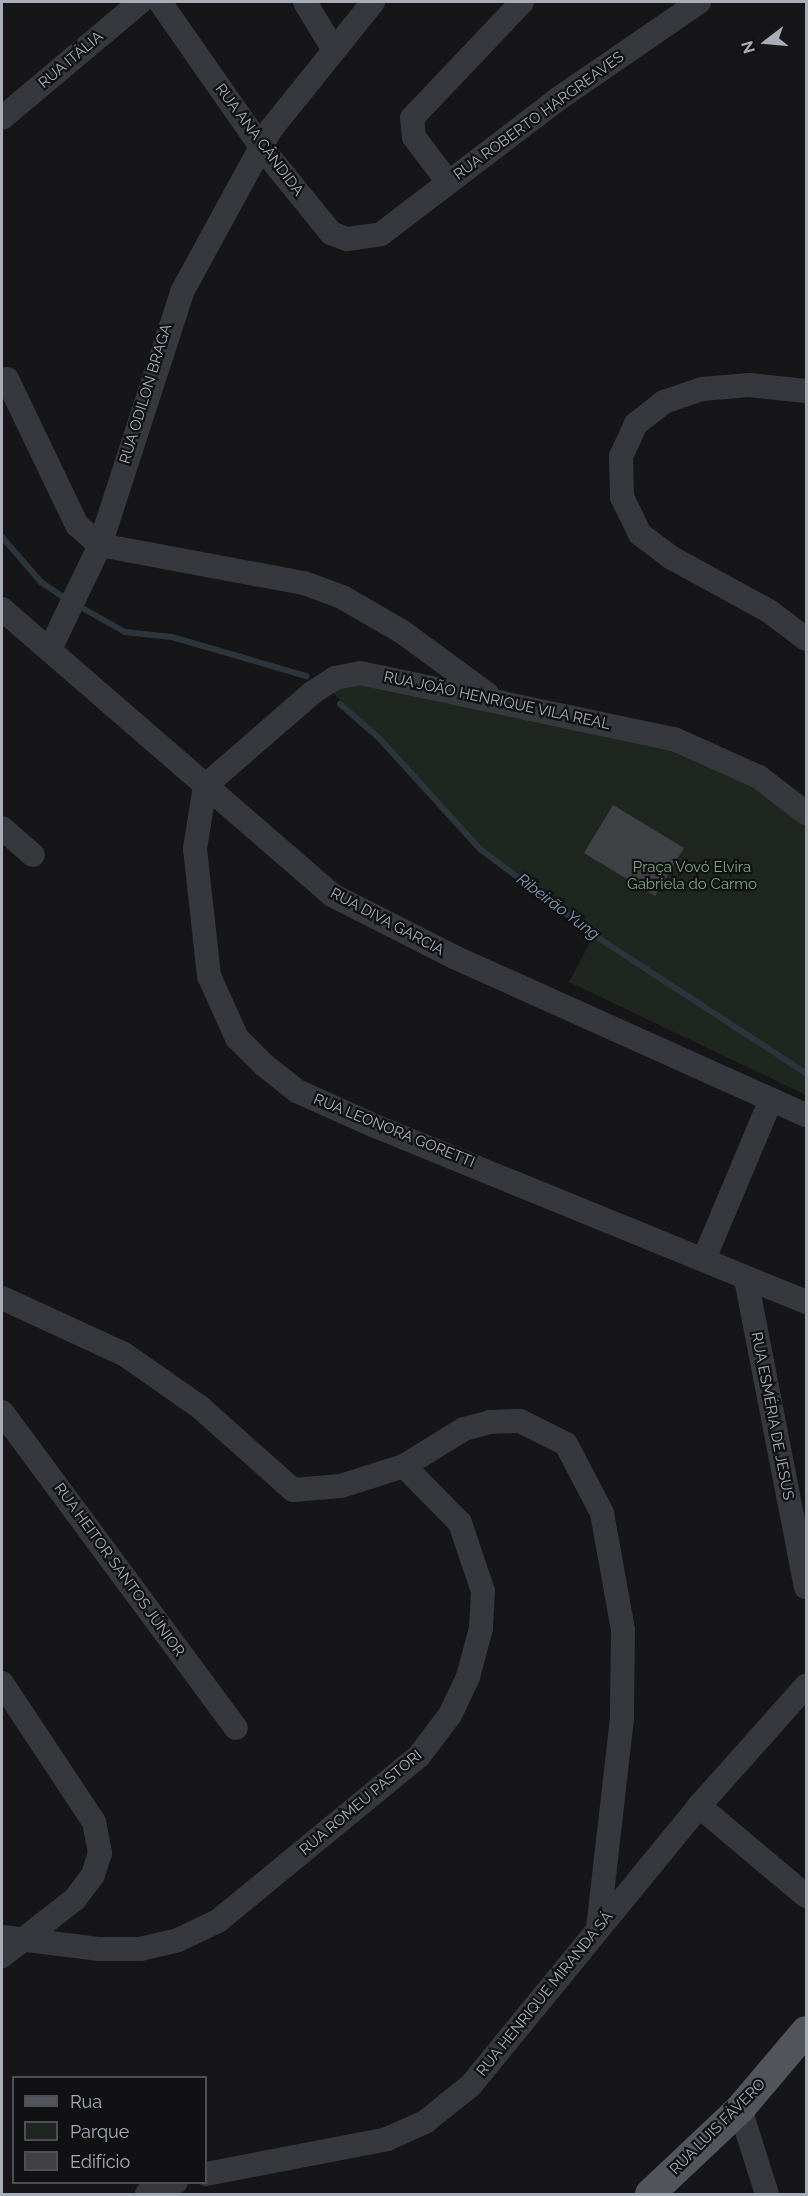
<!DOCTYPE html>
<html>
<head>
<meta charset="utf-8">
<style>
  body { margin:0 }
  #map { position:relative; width:808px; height:2196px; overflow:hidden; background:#161618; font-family:Raleway,sans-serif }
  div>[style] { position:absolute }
  .green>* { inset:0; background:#1e261f }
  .stream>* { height:6px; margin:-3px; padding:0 3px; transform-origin:3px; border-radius:3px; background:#2c353c }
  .building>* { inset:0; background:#404145 }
  .minor>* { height:24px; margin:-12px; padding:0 12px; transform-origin:12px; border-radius:12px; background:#37383d }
  .major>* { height:30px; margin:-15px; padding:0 15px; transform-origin:15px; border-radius:15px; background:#53555c }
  span { translate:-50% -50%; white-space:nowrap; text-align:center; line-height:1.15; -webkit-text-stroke:4.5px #111113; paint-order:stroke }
  .street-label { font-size:15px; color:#a8adb8 }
  .park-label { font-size:15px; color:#7fa381 }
  .water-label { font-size:16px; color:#7f9bb3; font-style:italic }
  .frame { position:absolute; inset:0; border:3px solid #a8adb8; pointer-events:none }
  .legend { position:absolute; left:12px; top:2076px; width:195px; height:108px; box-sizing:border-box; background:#111113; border:2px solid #4d4f55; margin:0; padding:8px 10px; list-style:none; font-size:18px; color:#a8adb8 }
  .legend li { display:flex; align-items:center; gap:12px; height:30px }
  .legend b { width:30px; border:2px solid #4d4f55 }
  .north { position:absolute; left:736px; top:12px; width:60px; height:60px; -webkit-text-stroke:4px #111113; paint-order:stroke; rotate:254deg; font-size:16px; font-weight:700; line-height:24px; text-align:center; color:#a8adb8 }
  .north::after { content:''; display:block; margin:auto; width:21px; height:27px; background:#a8adb8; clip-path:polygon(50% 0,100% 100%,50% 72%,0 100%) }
</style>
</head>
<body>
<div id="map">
  <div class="green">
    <div style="clip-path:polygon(355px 682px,712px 757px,806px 820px,806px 1095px,569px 982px,594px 935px,480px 849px,328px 687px)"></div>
  </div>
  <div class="stream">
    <div style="left:2px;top:537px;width:60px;rotate:49.1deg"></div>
    <div style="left:41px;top:582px;width:32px;rotate:34deg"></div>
    <div style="left:77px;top:605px;width:55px;rotate:29.4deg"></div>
    <div style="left:125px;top:632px;width:47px;rotate:6.1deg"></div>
    <div style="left:172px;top:637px;width:140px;rotate:16.2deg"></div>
    <div style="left:340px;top:704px;width:52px;rotate:41.1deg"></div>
    <div style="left:379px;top:738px;width:150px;rotate:47.7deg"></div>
    <div style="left:480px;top:849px;width:143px;rotate:37deg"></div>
    <div style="left:594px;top:935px;width:253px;rotate:33.1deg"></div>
  </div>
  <div class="building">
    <div style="clip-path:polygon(613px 805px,684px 848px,655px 896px,584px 853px)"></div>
  </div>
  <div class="minor">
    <div style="left:160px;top:2px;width:178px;rotate:55.1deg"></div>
    <div style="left:262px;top:148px;width:109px;rotate:50.9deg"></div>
    <div style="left:331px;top:233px;width:17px;rotate:21deg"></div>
    <div style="left:347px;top:239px;width:34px;rotate:-8deg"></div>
    <div style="left:381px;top:234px;width:223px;rotate:-37.3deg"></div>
    <div style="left:558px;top:99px;width:171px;rotate:-34.5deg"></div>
    <div style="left:305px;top:2px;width:52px;rotate:59deg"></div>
    <div style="left:2px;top:118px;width:180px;rotate:-40deg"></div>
    <div style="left:448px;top:182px;width:56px;rotate:-127.1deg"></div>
    <div style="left:414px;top:137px;width:19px;rotate:-96deg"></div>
    <div style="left:412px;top:118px;width:160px;rotate:-46.5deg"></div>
    <div style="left:7px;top:379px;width:162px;rotate:64.4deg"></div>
    <div style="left:77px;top:525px;width:30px;rotate:41deg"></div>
    <div style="left:100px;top:545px;width:208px;rotate:10.6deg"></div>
    <div style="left:304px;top:583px;width:40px;rotate:20.2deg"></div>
    <div style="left:342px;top:597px;width:68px;rotate:30deg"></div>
    <div style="left:401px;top:631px;width:107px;rotate:36.2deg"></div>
    <div style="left:806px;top:391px;width:57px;rotate:-174deg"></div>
    <div style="left:749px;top:385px;width:47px;rotate:175.1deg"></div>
    <div style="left:702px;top:389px;width:40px;rotate:161.1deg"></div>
    <div style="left:664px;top:402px;width:36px;rotate:142deg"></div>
    <div style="left:636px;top:424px;width:35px;rotate:115deg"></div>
    <div style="left:621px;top:456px;width:41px;rotate:88.6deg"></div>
    <div style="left:622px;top:497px;width:41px;rotate:64.1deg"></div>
    <div style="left:640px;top:534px;width:40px;rotate:37deg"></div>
    <div style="left:672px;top:558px;width:111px;rotate:28.7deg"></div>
    <div style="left:769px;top:611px;width:46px;rotate:37.1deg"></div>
    <div style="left:2px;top:609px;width:437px;rotate:40.9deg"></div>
    <div style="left:332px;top:895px;width:137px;rotate:26.9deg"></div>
    <div style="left:454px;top:957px;width:386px;rotate:24.2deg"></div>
    <div style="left:50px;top:649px;width:115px;rotate:-64.3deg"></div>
    <div style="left:100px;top:545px;width:266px;rotate:-72deg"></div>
    <div style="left:182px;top:292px;width:186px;rotate:-61.4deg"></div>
    <div style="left:271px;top:129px;width:163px;rotate:-51.2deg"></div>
    <div style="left:205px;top:786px;width:64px;rotate:99deg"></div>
    <div style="left:195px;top:849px;width:128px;rotate:83.7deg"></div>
    <div style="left:209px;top:976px;width:68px;rotate:65.7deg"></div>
    <div style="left:237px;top:1038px;width:38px;rotate:45deg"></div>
    <div style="left:264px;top:1065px;width:42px;rotate:38.2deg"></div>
    <div style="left:297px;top:1091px;width:85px;rotate:24.2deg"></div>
    <div style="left:375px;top:1126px;width:466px;rotate:22.2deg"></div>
    <div style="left:205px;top:786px;width:142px;rotate:-41deg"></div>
    <div style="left:312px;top:693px;width:27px;rotate:-33deg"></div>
    <div style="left:335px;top:678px;width:25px;rotate:-11deg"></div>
    <div style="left:360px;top:673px;width:321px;rotate:11.9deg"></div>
    <div style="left:674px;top:739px;width:93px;rotate:24.1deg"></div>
    <div style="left:759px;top:777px;width:59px;rotate:37.5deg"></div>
    <div style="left:2px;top:828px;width:41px;rotate:41.1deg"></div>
    <div style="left:704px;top:1259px;width:173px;rotate:-67.2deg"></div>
    <div style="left:746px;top:1279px;width:314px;rotate:79deg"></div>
    <div style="left:2px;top:1298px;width:134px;rotate:24.7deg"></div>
    <div style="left:124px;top:1354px;width:94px;rotate:35deg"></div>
    <div style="left:201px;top:1408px;width:123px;rotate:41.7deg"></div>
    <div style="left:293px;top:1490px;width:48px;rotate:-4.8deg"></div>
    <div style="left:341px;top:1486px;width:66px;rotate:-17.6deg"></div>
    <div style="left:404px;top:1466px;width:70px;rotate:-31.7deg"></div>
    <div style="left:464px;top:1429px;width:27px;rotate:-15deg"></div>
    <div style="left:490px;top:1422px;width:30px;rotate:-2deg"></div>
    <div style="left:520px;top:1421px;width:51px;rotate:26.6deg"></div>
    <div style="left:566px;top:1444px;width:78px;rotate:62.4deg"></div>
    <div style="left:602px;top:1513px;width:119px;rotate:79.8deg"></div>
    <div style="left:623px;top:1630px;width:88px;rotate:90.7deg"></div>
    <div style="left:622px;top:1718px;width:211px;rotate:96.5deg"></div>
    <div style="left:2px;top:1412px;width:393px;rotate:53.5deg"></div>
    <div style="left:2px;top:1683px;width:167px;rotate:56.5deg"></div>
    <div style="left:94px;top:1822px;width:32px;rotate:79deg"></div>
    <div style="left:100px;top:1853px;width:23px;rotate:108deg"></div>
    <div style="left:93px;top:1875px;width:30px;rotate:127deg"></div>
    <div style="left:75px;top:1899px;width:93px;rotate:142deg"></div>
    <div style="left:699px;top:1806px;width:140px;rotate:40.1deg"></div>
    <div style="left:2px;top:1937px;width:99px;rotate:7deg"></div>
    <div style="left:100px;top:1949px;width:40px"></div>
    <div style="left:140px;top:1949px;width:39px;rotate:-13deg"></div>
    <div style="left:178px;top:1940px;width:44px;rotate:-25.4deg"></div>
    <div style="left:218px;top:1921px;width:260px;rotate:-39.4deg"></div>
    <div style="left:419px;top:1756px;width:51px;rotate:-52.9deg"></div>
    <div style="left:450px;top:1715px;width:42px;rotate:-64.7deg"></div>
    <div style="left:468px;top:1677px;width:51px;rotate:-75.1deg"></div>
    <div style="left:481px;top:1628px;width:37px;rotate:-87deg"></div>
    <div style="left:483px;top:1591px;width:72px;rotate:-108.7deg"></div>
    <div style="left:460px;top:1523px;width:80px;rotate:-134.5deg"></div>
    <div style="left:740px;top:2109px;width:89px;rotate:72.4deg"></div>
    <div style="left:206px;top:2174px;width:184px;rotate:-10.9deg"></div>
    <div style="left:387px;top:2139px;width:42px;rotate:-24.1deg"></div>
    <div style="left:425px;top:2122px;width:59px;rotate:-38.8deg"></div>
    <div style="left:471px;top:2085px;width:360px;rotate:-50.7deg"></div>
    <div style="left:699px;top:1806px;width:161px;rotate:-48.3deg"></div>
    <div style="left:147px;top:2194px;width:31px;rotate:-22deg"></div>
  </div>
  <div class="major">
    <div style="left:650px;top:2194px;width:124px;rotate:-43.4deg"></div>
    <div style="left:740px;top:2109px;width:102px;rotate:-49.8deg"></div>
  </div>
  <div class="street-label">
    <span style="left:71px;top:60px;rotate:-40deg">RUA ITÁLIA</span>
    <span style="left:539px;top:116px;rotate:-36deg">RUA ROBERTO HARGREAVES</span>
    <span style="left:259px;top:140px;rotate:53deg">RUA ANA CÂNDIDA</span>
    <span style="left:146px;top:394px;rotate:-73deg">RUA ODILON BRAGA</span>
    <span style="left:497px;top:701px;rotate:12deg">RUA JOÃO HENRIQUE VILA REAL</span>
    <span style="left:387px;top:922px;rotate:28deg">RUA DIVA GARCIA</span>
    <span style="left:394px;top:1131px;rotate:22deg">RUA LEONORA GORETTI</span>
    <span style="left:772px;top:1416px;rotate:79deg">RUA ESMÉRIA DE JESUS</span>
    <span style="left:119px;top:1570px;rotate:54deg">RUA HEITOR SANTOS JÚNIOR</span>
    <span style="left:361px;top:1803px;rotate:-40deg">RUA ROMEU PASTORI</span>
    <span style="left:545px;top:1994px;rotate:-51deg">RUA HENRIQUE MIRANDA SÁ</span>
    <span style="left:718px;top:2127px;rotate:-45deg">RUA LUIS FÁVERO</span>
  </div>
  <div class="park-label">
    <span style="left:692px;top:876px">Praça Vovó Elvira<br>Gabriela do Carmo</span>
  </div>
  <div class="water-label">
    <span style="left:558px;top:907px;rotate:37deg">Ribeirão Yung</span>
  </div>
  <div class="frame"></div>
  <ul class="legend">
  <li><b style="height:8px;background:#53555c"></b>Rua</li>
  <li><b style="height:16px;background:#1e261f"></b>Parque</li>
  <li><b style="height:16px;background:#404145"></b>Edifício</li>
  </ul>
  <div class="north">N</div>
</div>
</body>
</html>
